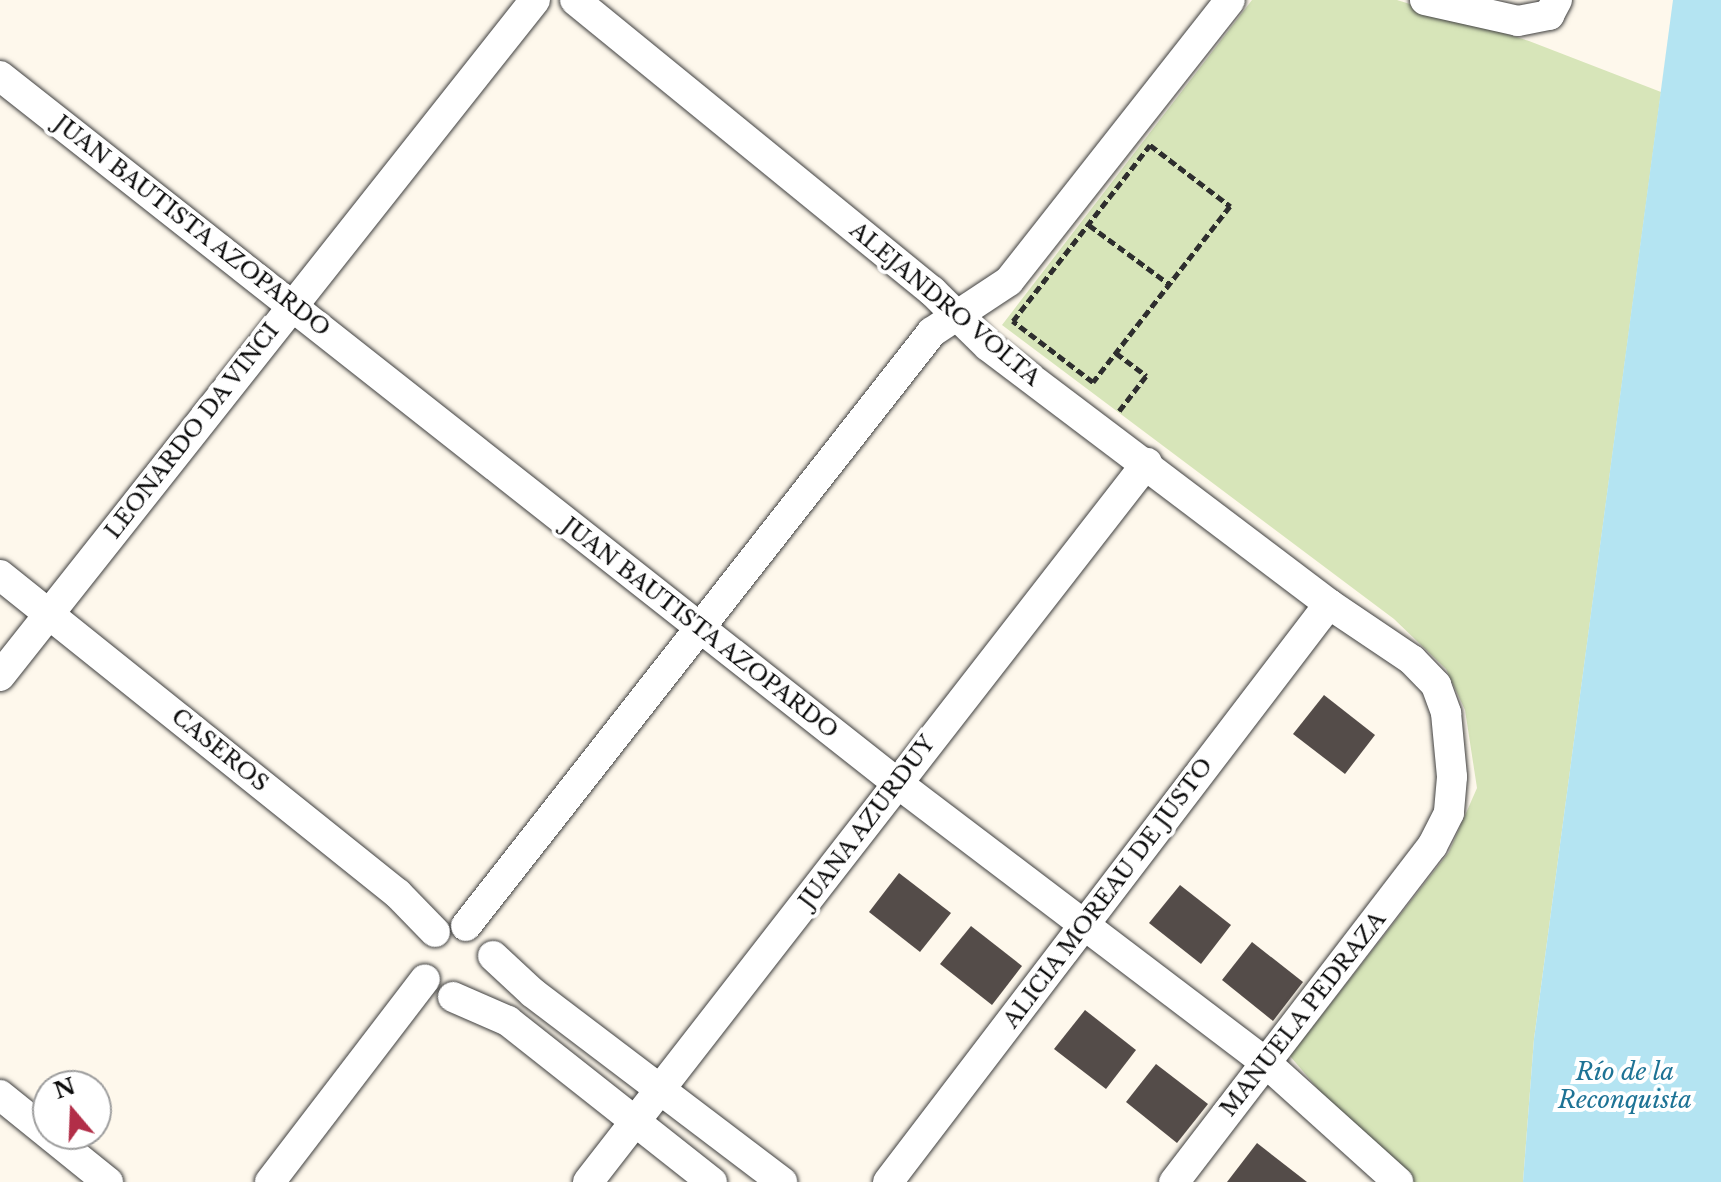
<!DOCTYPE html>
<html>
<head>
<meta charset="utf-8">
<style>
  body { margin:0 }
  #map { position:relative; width:1721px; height:1182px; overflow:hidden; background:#fef8ec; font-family:"Libre Baskerville",serif }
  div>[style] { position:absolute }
  .green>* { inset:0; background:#d7e5b9 }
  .water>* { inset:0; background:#b4e4f2 }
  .building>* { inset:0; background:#544c49 }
  .path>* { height:5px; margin-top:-2.5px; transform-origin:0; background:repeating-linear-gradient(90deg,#2e2e2e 0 8px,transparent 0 12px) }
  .roads { filter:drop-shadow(0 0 2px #3f3f3f) drop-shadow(0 0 2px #3f3f3f) }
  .minor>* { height:30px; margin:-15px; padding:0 15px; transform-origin:15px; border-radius:15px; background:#fff }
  span { translate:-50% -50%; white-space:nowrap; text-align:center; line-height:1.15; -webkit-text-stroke:8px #fff; paint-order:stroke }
  .street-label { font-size:22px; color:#0c0c0c }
  .water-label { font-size:24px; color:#1e7395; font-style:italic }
  .north { position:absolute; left:32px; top:1070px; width:80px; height:80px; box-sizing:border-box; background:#fff; border:2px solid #9e9e9e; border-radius:50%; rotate:341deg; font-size:22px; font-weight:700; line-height:32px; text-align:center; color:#0c0c0c }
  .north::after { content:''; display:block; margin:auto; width:28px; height:36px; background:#b22e48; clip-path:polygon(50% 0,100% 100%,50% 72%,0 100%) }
</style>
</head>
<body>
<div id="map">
  <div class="green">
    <div style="clip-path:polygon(1252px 0,1397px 0,1529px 41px,1661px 92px,1534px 1039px,1523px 1182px,1397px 1182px,1290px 1056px,1449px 852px,1477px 788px,1465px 710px,1446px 669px,1394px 619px,1002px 325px)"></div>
  </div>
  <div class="water">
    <div style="clip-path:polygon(1673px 0,1721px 0,1721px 1182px,1523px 1182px,1534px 1039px)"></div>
  </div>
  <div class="building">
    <div style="clip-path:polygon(1324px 695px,1375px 735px,1345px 774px,1293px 734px)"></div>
    <div style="clip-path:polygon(899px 873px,951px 913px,920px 952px,869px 912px)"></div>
    <div style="clip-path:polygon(1180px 885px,1231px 925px,1201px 964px,1149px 923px)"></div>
    <div style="clip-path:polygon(971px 926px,1022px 966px,992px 1005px,940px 964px)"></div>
    <div style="clip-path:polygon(1252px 942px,1303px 982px,1273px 1021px,1222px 980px)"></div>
    <div style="clip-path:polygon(1085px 1010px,1136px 1050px,1106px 1089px,1054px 1049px)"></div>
    <div style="clip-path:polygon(1156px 1064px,1208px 1104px,1177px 1143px,1126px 1102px)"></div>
    <div style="clip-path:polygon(1257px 1143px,1307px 1182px,1227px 1182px)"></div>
  </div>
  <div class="path">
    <div style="left:1150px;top:145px;width:101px;rotate:37.3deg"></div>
    <div style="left:1230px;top:206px;width:223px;rotate:127.9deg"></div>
    <div style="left:1093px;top:382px;width:101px;rotate:-142.7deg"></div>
    <div style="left:1013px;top:321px;width:223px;rotate:-52.1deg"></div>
    <div style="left:1089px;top:225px;width:99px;rotate:36.4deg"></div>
    <div style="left:1116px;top:353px;width:38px;rotate:37deg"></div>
    <div style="left:1146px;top:376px;width:44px;rotate:127.6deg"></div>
  </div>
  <div class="roads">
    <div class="minor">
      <div style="left:575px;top:0;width:461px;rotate:39.2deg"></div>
      <div style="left:932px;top:291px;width:78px;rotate:44.5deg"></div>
      <div style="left:988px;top:346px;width:428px;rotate:37.1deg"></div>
      <div style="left:1329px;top:604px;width:100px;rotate:34deg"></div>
      <div style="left:1412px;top:660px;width:35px;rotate:46deg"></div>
      <div style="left:1436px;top:685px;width:30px;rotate:70deg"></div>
      <div style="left:1446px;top:713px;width:64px;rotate:84.6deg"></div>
      <div style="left:1452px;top:777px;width:36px;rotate:95deg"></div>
      <div style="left:1449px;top:813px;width:37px;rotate:117deg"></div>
      <div style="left:1432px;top:846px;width:424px;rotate:127.5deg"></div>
      <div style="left:1425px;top:0;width:95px;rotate:12.7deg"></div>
      <div style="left:1518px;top:21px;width:32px;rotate:-11deg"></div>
      <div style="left:1549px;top:15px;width:17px;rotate:-62deg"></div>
      <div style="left:0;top:76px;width:1141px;rotate:38.24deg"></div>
      <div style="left:896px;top:782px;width:465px;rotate:37.2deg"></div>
      <div style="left:1266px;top:1063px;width:178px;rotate:42deg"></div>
      <div style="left:0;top:575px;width:510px;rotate:38.71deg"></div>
      <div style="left:398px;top:894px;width:53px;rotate:45.8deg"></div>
      <div style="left:0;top:676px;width:862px;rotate:-51.64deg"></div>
      <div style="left:466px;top:926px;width:755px;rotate:-51.89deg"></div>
      <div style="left:932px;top:332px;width:92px;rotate:-33.5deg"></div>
      <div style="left:1009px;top:281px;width:357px;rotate:-51.8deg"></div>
      <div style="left:493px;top:956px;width:54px;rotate:42.8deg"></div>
      <div style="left:533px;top:993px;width:313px;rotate:37.2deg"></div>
      <div style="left:453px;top:997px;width:60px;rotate:23.6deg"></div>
      <div style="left:508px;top:1021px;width:260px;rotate:38.3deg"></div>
      <div style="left:0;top:1095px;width:139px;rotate:38.9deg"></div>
      <div style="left:270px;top:1182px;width:255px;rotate:-52.6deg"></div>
      <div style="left:588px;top:1182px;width:911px;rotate:-52.14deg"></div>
      <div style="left:888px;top:1182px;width:727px;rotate:-52.66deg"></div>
    </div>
  </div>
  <div class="street-label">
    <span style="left:192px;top:226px;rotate:38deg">JUAN BAUTISTA AZOPARDO</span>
    <span style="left:945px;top:304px;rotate:40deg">ALEJANDRO VOLTA</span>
    <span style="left:192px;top:431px;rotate:-52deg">LEONARDO DA VINCI</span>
    <span style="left:700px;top:628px;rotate:38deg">JUAN BAUTISTA AZOPARDO</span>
    <span style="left:220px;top:750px;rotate:39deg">CASEROS</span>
    <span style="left:867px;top:822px;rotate:-53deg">JUANA AZURDUY</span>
    <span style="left:1108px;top:893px;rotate:-53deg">ALICIA MOREAU DE JUSTO</span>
    <span style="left:1303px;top:1014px;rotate:-52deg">MANUELA PEDRAZA</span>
  </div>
  <div class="water-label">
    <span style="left:1625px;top:1086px">Río de la<br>Reconquista</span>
  </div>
  <div class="north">N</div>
</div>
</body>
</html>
